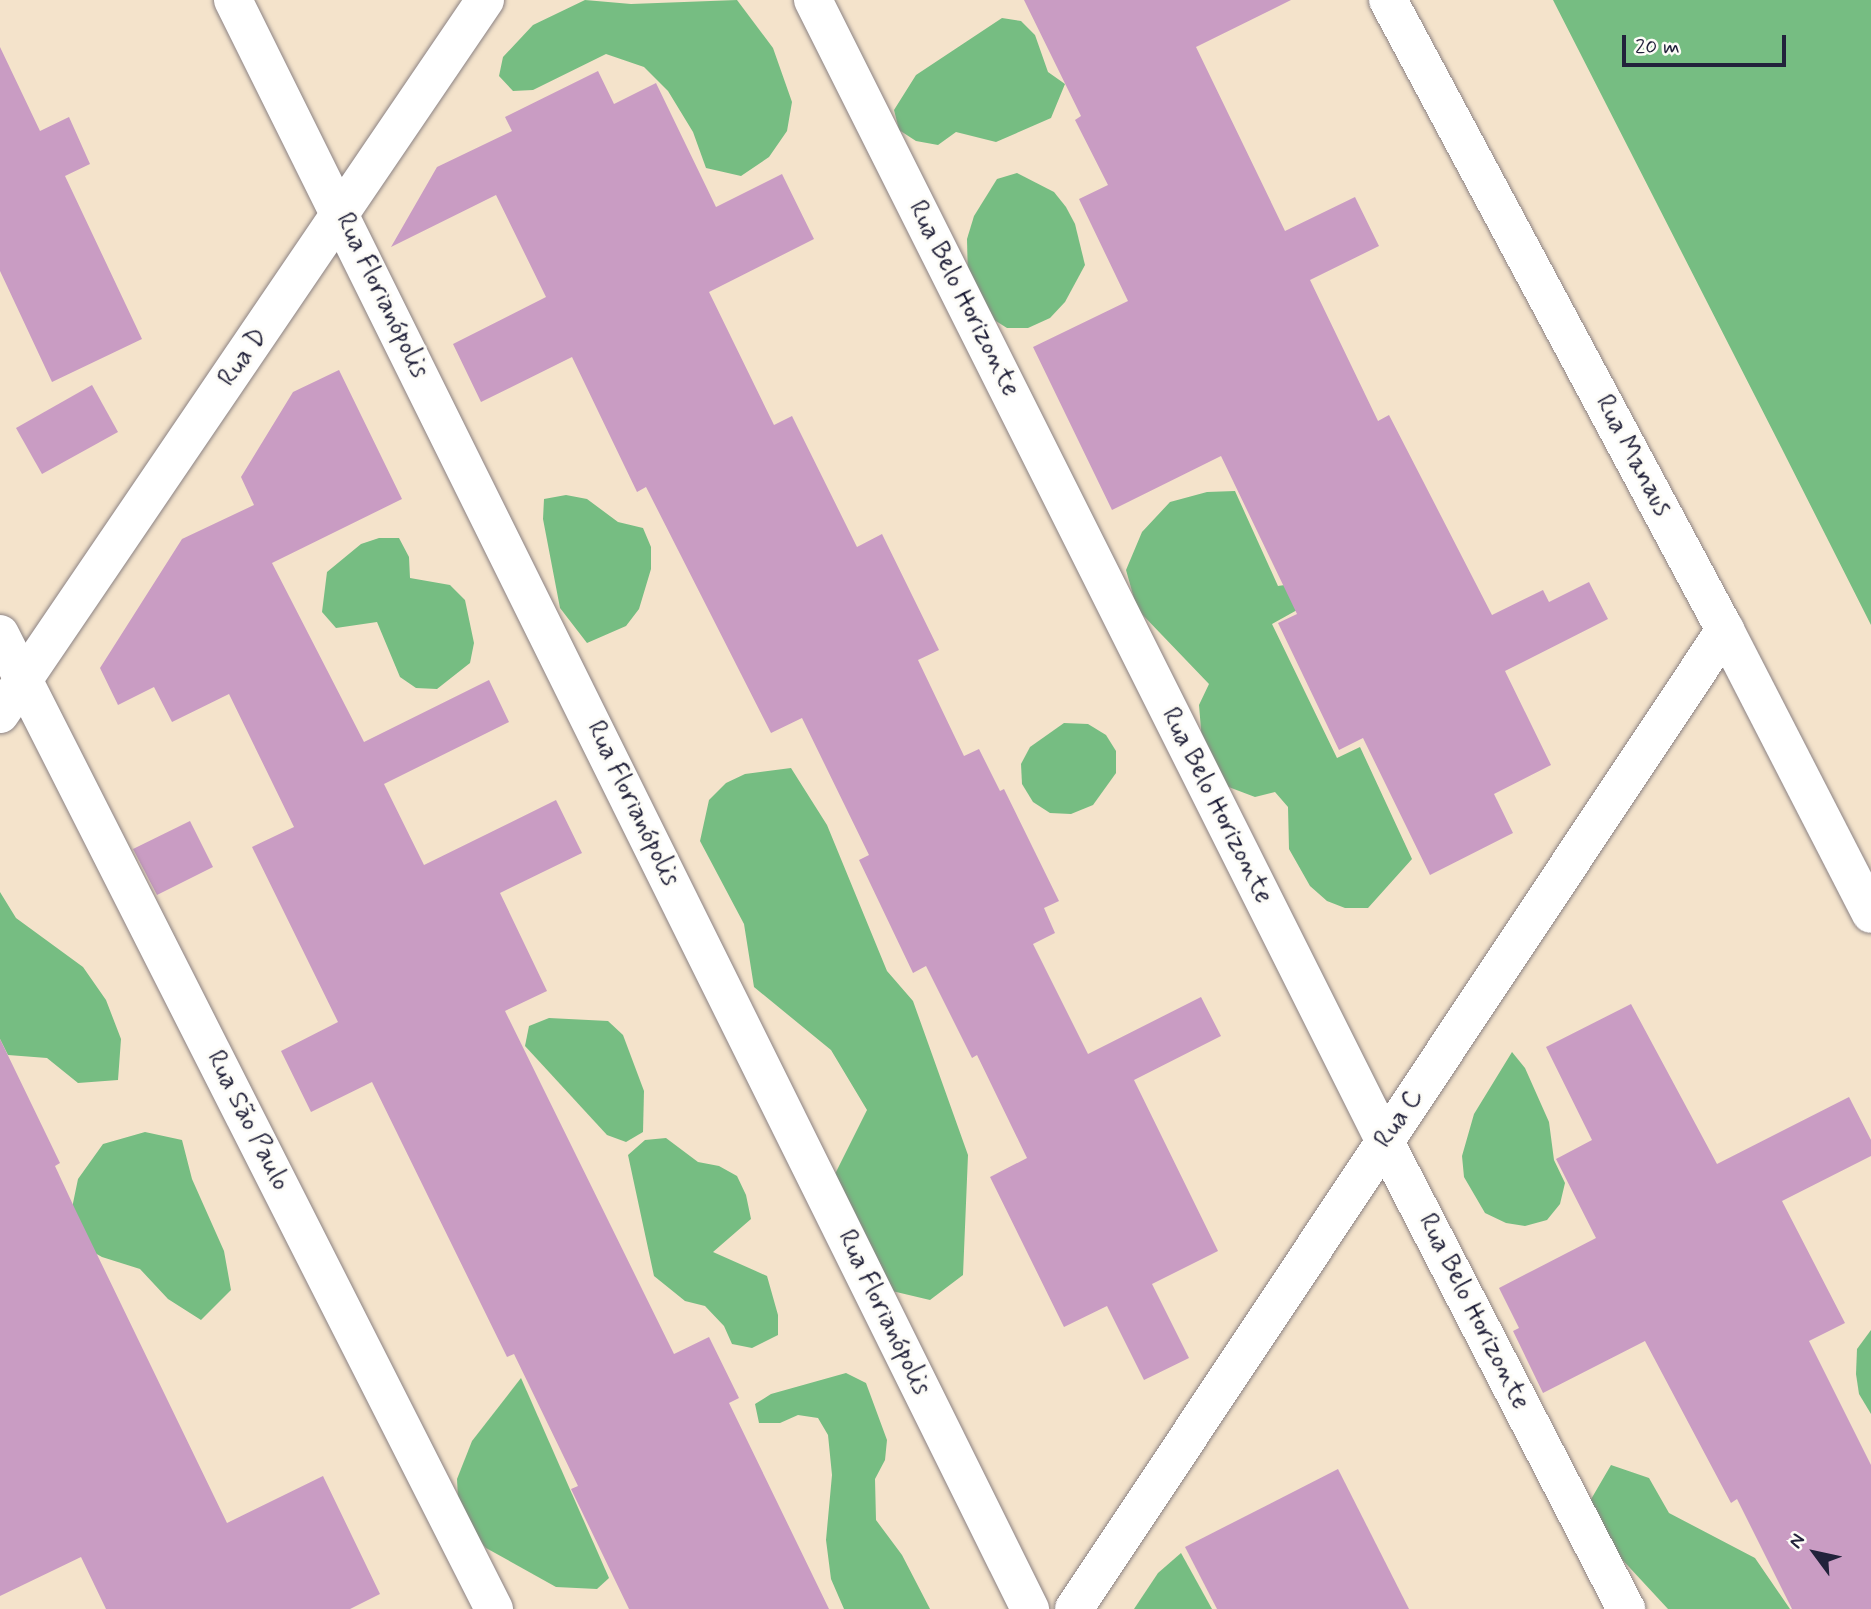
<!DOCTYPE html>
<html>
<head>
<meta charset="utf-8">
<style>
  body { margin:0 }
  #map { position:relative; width:1871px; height:1609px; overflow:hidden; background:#f4e3cb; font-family:Mynerve,sans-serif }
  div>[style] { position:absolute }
  .forest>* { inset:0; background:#76bd82 }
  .building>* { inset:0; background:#c99cc3 }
  .roads { filter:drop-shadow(0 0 2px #8b8283) drop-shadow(0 0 2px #8b8283) }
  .street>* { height:38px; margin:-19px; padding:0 19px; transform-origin:19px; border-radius:19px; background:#fff }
  .secondary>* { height:38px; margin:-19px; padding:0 19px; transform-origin:19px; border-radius:19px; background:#fff }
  span { translate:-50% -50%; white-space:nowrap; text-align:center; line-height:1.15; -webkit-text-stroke:6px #fdfcf7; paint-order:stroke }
  .street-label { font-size:26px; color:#22223b }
  .north { position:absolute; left:1780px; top:1518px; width:70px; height:70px; -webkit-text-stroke:5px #fdfcf7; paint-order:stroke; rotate:303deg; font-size:19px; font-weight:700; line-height:28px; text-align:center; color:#22223b }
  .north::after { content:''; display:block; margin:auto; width:24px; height:32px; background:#22223b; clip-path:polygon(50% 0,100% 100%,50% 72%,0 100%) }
  .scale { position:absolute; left:1622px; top:35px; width:164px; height:32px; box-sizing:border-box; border:4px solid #22223b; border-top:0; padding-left:9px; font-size:21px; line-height:24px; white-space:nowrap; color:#22223b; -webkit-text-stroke:5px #fdfcf7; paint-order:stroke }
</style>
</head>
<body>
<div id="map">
  <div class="forest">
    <div style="clip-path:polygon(585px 0,631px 4px,737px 0,773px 48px,792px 102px,787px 131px,769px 157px,741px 176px,706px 168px,693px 132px,668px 91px,644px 67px,606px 54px,533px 90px,513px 91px,499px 76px,503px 57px,533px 25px)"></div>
    <div style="clip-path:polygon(1553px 0,1871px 0,1871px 625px,1781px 447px)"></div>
    <div style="clip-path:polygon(1002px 18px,1021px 21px,1035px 35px,1048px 72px,1065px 84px,1051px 118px,996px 142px,956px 132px,938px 145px,916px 141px,899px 130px,894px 110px,916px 75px)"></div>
    <div style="clip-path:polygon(1017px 173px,1054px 192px,1066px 207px,1075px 224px,1085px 265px,1065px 302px,1050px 318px,1028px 328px,1007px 328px,991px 318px,968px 281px,967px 239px,974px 216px,997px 179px)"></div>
    <div style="clip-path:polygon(1235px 491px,1278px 586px,1311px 581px,1315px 600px,1272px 624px,1337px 758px,1360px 747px,1412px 859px,1368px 908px,1345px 908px,1327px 901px,1310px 886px,1289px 849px,1288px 807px,1275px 792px,1255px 797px,1218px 783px,1204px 765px,1199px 705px,1209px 684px,1137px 609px,1126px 570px,1142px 532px,1170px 502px,1207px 492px)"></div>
    <div style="clip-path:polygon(566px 495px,587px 499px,618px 522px,643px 528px,651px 547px,651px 569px,639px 609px,626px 626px,587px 643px,560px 608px,543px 519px,544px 499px)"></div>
    <div style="clip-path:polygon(379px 538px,399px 538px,409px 557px,410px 578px,450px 585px,465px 600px,474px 643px,470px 663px,437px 689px,416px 688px,400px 677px,377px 622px,336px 628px,322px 612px,327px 572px,361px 544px)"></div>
    <div style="clip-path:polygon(1064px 723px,1088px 724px,1106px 735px,1116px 751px,1116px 773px,1093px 805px,1071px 814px,1050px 813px,1033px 802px,1022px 784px,1021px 764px,1030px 747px)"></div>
    <div style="clip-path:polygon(791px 768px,827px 825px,887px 971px,913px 1001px,968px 1155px,963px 1275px,930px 1300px,892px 1291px,831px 1182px,867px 1110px,831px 1050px,754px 987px,744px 924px,700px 841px,709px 800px,726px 783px,745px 774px)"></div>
    <div style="clip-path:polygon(0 892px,16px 918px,83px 967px,106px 1000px,121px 1039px,118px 1080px,78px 1083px,47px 1058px,8px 1055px,0 1039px)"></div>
    <div style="clip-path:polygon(549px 1018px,608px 1021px,623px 1035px,644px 1091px,643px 1132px,626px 1142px,607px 1135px,525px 1046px,529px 1026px)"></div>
    <div style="clip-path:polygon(1512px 1052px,1525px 1068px,1549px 1122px,1554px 1160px,1565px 1183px,1560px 1204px,1547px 1220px,1525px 1226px,1506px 1223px,1485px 1213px,1464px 1177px,1462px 1156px,1474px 1114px)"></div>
    <div style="clip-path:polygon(145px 1132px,182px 1140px,192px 1179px,224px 1251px,231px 1290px,201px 1320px,168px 1299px,140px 1269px,102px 1257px,66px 1237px,78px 1179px,103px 1144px)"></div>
    <div style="clip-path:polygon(666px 1138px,698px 1162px,719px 1166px,737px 1176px,746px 1195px,751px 1219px,713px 1252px,767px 1276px,778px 1315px,778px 1335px,752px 1348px,732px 1344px,724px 1326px,705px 1306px,685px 1301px,654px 1276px,628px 1155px,645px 1140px)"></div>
    <div style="clip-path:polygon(1871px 1330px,1871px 1414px,1859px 1394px,1856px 1374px,1857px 1349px)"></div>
    <div style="clip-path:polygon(846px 1373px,866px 1383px,887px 1440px,885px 1460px,875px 1479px,876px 1520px,902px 1555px,930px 1609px,844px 1609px,831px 1579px,826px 1540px,832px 1475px,828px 1435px,818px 1418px,798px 1415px,780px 1423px,759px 1423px,755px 1404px,771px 1394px)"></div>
    <div style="clip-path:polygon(521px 1378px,609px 1578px,597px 1589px,556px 1587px,486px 1548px,459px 1519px,457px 1479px,472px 1441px)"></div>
    <div style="clip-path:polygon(1611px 1465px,1649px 1478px,1669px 1513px,1755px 1558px,1790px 1609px,1668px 1609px,1604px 1540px,1590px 1501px)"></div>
    <div style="clip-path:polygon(1181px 1553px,1212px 1609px,1134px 1609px,1158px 1573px)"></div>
  </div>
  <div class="building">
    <div style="clip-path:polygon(1024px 0,1291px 0,1196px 47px,1285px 231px,1355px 197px,1379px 246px,1310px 280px,1378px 421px,1389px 415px,1492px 615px,1543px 590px,1549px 602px,1589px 582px,1608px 619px,1505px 671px,1551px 765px,1494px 794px,1513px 833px,1430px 875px,1363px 738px,1339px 750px,1278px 623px,1297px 614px,1221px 456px,1112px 510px,1033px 347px,1128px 301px,1079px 199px,1108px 185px,1075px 120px,1081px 116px)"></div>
    <div style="clip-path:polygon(0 47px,40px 131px,69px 117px,90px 164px,65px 176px,142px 339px,52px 382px,0 271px)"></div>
    <div style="clip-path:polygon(598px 71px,614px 104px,656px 83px,716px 207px,782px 174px,814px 239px,709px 292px,774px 425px,792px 416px,857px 547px,882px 534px,939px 650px,918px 660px,964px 756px,979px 749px,1000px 791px,1004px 789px,1059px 901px,1044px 908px,1055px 933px,1033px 944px,1088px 1054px,1201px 997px,1221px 1036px,1134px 1080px,1218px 1251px,1152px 1284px,1189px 1358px,1144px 1380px,1107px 1306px,1064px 1327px,990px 1177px,1027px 1158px,977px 1055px,972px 1058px,926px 966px,913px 973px,859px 860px,869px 855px,802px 718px,771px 733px,646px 487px,637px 492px,572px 357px,481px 402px,453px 344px,546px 297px,496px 195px,391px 247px,437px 167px,512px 131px,505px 117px)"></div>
    <div style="clip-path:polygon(339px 370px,402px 499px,272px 563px,364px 742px,489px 680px,509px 722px,384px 784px,424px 865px,556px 800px,582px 853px,500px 893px,547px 991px,505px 1011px,674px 1354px,709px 1337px,739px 1398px,729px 1403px,829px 1609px,629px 1609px,571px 1489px,578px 1486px,514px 1354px,507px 1357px,372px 1082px,311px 1112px,281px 1051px,338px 1022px,252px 847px,294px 827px,229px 694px,172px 722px,154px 687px,118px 705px,100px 668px,182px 539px,254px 505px,241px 477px,293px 392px)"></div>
    <div style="clip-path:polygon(92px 385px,118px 432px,42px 474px,16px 428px)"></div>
    <div style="clip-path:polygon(190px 821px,213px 867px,157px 895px,133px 849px)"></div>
    <div style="clip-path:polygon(1631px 1004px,1717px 1164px,1849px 1097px,1871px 1140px,1871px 1156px,1782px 1201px,1845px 1323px,1809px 1341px,1871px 1465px,1871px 1609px,1792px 1609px,1737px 1499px,1731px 1503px,1645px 1341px,1543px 1393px,1513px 1331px,1519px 1328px,1499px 1288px,1596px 1238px,1556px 1159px,1592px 1140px,1546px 1047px)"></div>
    <div style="clip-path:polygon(0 1039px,60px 1163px,55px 1166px,75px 1209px,227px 1523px,323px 1476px,380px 1594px,350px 1609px,106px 1609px,81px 1557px,0 1596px)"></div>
    <div style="clip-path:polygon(1338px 1469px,1409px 1609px,1217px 1609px,1185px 1547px)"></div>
  </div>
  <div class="roads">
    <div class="street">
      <div style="left:233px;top:0;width:1796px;rotate:63.65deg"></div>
      <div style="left:813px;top:0;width:1277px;rotate:63.39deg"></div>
      <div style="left:1385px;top:1142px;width:526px;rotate:62.7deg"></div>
      <div style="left:1388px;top:0;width:714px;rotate:61.86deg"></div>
      <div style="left:1725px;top:630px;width:319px;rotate:62.8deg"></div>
      <div style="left:0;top:634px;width:1093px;rotate:63.13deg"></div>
      <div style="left:1074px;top:1609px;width:1176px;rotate:-56.38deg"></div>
    </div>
    <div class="secondary">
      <div style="left:0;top:714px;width:863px;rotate:-55.81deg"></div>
    </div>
  </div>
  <div class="street-label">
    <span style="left:381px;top:296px;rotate:64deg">Rua Florianópolis</span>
    <span style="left:963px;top:299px;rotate:63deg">Rua Belo Horizonte</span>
    <span style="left:244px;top:358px;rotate:-55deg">Rua D</span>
    <span style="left:1632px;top:456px;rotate:62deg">Rua Manaus</span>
    <span style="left:632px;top:804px;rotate:64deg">Rua Florianópolis</span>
    <span style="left:1216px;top:806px;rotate:63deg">Rua Belo Horizonte</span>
    <span style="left:1400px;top:1119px;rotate:-56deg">Rua C</span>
    <span style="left:247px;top:1121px;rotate:63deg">Rua São Paulo</span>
    <span style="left:1473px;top:1312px;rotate:63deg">Rua Belo Horizonte</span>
    <span style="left:883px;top:1313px;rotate:64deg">Rua Florianópolis</span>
  </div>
  <div class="north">N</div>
  <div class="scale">20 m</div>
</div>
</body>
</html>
